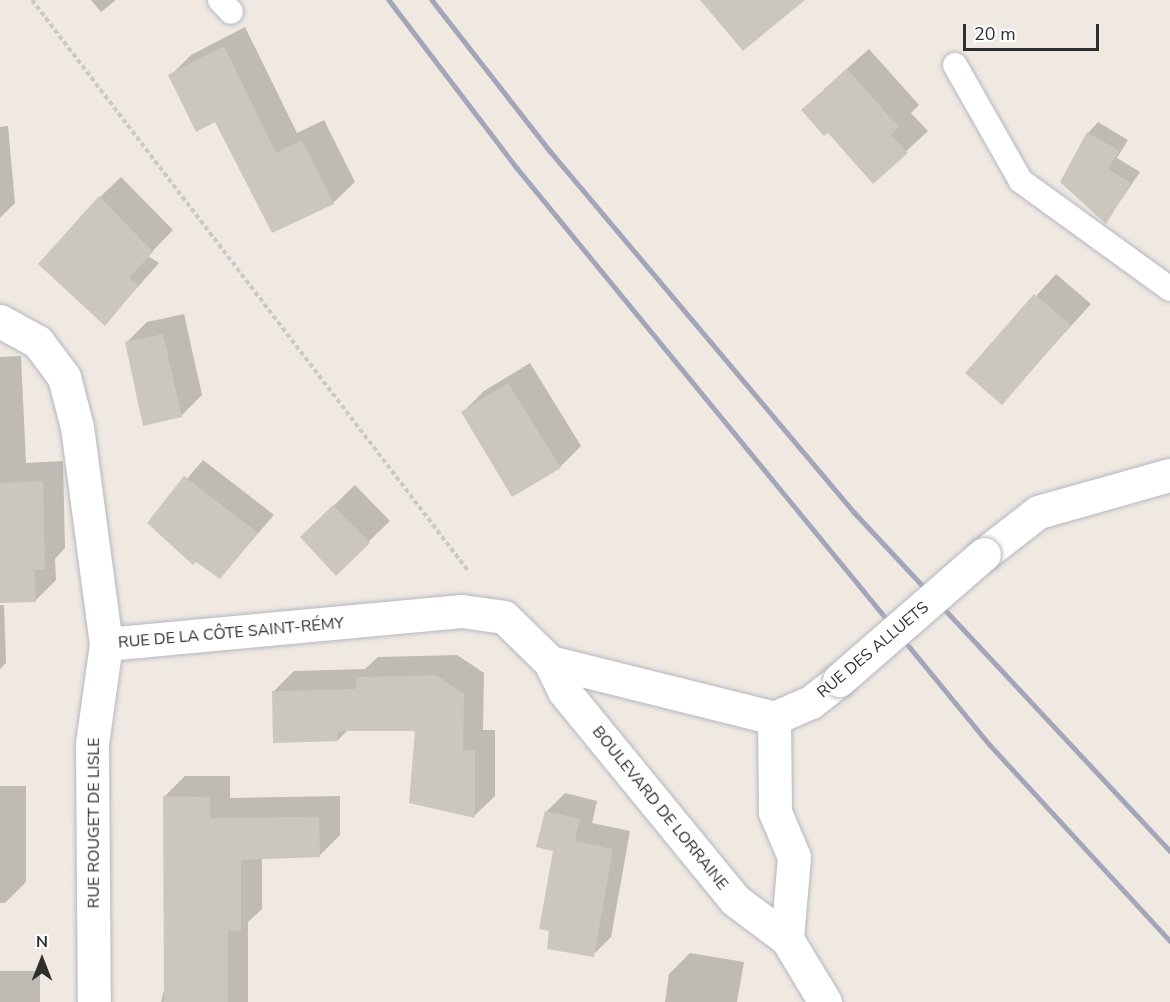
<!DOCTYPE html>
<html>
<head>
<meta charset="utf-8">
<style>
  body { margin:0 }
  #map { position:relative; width:1170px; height:1002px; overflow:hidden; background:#efe9e1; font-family:"Nunito Sans",sans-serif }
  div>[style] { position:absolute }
  .shadow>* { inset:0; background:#0003 }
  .building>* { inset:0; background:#cbc7bf }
  .path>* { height:4px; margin-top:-2px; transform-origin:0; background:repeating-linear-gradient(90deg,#c9c9c9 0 4.5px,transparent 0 7.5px) }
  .roads { filter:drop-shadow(0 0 2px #b4b7c1) drop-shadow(0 0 2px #b4b7c1) }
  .lane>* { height:24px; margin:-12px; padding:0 12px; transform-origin:12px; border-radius:12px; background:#fff }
  .street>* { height:33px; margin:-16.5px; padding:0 16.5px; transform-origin:16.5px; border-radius:16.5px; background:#fff }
  .rail>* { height:4.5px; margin:-2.25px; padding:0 2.25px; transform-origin:2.25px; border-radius:2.25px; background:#a3a6b8 }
  .bridges { filter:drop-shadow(0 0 2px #b4b7c1) drop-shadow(0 0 2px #b4b7c1) }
  .street-bridge>* { height:33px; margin:-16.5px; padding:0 16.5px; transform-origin:16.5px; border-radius:16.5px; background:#fff }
  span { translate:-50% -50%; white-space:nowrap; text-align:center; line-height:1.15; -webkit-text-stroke:4.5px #fff; paint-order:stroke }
  .street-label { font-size:16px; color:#2e2e2e }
  .north { position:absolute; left:12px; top:930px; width:60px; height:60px; -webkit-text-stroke:4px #fff; paint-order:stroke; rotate:0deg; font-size:16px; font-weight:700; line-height:24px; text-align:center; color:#2e2e2e }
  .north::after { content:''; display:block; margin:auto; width:21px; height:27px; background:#2e2e2e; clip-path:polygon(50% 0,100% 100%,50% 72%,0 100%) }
  .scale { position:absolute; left:963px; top:24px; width:136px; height:27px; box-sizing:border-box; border:3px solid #2e2e2e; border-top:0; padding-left:8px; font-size:18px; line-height:21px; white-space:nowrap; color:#2e2e2e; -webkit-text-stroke:4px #fff; paint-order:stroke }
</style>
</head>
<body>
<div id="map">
  <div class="shadow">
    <div style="clip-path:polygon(91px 0,116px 0,101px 12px)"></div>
    <div style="clip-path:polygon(245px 27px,297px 133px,324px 120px,355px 182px,333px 203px,273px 232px,215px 120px,170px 76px,191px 55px)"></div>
    <div style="clip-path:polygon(869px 49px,919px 105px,911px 113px,928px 131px,873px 182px,824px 89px)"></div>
    <div style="clip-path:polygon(1098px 122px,1128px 140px,1117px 158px,1140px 172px,1106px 222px,1088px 133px)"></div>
    <div style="clip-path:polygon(8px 126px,15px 203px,0 218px,0 127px)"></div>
    <div style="clip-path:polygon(121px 177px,173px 230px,148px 256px,159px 263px,105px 324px,100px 197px)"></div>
    <div style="clip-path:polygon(1056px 274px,1091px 304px,1002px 402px,968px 372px)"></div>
    <div style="clip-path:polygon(184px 314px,202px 395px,181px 416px,126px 343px,147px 322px)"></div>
    <div style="clip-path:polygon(21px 356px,26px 463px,63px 461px,65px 548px,55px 559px,56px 580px,35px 601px,0 602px,0 357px)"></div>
    <div style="clip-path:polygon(530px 363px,581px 446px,560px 467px,463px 412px,484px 391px)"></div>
    <div style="clip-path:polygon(203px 460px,274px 515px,220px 577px,149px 523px)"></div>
    <div style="clip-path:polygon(355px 485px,390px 521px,336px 573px,323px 516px)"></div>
    <div style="clip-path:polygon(0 605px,4px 605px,6px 663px,0 669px)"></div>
    <div style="clip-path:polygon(457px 655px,484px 673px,483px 730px,495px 730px,495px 796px,474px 816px,417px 730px,348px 730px,338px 740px,273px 692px,294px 671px,365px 669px,378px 657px)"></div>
    <div style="clip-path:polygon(185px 776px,230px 776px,230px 798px,340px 796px,340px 835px,319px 856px,262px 857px,262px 909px,248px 922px,248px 1002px,161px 1002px,165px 986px,164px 797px)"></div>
    <div style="clip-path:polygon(0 786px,26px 786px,26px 882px,5px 903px,0 903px)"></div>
    <div style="clip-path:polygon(565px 793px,597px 801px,592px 823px,630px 831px,611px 937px,593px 955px,547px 811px)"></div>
    <div style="clip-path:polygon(690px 953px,744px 962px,737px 1002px,665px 1002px,669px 974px)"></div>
    <div style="clip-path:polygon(0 971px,40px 971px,40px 1002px,0 1002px)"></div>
  </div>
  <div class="building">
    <div style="clip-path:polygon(700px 0,805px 0,743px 51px)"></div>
    <div style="clip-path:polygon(224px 46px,276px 153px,302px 140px,334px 204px,272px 233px,215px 122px,196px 132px,168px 75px)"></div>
    <div style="clip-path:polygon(847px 69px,899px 127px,891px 135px,908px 153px,873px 184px,828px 133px,824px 136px,801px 110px)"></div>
    <div style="clip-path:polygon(1087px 132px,1119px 151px,1108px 169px,1131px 183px,1106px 224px,1060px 182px)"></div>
    <div style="clip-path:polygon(99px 196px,153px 252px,129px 278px,139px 285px,105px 326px,38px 264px)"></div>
    <div style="clip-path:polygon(1034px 294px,1071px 325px,1002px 405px,965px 373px)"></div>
    <div style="clip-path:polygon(163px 334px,182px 417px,143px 426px,125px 342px)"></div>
    <div style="clip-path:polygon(508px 383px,561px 468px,512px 497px,461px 412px)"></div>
    <div style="clip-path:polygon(184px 476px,258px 533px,220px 579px,196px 562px,193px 565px,147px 523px)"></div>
    <div style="clip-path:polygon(43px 481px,45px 570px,34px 570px,36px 602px,0 603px,0 483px)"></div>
    <div style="clip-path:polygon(333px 505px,370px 543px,336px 576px,300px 537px)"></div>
    <div style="clip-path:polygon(436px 675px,464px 694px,463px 750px,475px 750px,475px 818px,409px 803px,415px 731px,338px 731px,338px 741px,273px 743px,272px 691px,356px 689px,356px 677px)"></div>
    <div style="clip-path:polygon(163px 796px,210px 797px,210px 818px,319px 817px,320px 857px,241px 860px,241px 931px,228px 931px,228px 1002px,164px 1002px)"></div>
    <div style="clip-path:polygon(545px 811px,580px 819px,575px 841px,613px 849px,594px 957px,547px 949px,549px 931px,539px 929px,553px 851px,536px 847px)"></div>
  </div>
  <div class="path">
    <div style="left:32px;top:0;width:720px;rotate:52.62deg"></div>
  </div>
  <div class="roads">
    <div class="lane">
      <div style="left:220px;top:0;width:16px;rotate:47deg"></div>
      <div style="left:955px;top:65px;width:133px;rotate:60.4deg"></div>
      <div style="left:1021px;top:181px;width:184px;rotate:35.9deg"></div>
    </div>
    <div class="street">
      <div style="left:0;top:321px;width:43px;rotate:28.9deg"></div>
      <div style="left:38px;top:342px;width:44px;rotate:53.4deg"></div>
      <div style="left:64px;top:377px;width:52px;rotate:75.4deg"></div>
      <div style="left:77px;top:427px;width:219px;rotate:82.4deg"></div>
      <div style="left:106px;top:644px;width:101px;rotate:98deg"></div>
      <div style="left:92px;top:744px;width:258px;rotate:89.6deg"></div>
      <div style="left:984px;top:554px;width:68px;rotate:-37.9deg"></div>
      <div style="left:1038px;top:512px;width:137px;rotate:-15.7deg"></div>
      <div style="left:106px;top:644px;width:357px;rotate:-5.3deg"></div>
      <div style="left:461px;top:611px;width:43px;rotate:7.9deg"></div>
      <div style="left:504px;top:617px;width:64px;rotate:44.4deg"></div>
      <div style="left:550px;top:662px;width:32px;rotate:64deg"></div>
      <div style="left:564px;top:691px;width:270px;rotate:50.7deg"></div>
      <div style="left:735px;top:900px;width:65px;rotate:36.9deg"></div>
      <div style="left:787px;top:939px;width:74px;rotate:58.9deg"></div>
      <div style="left:550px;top:662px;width:231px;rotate:14deg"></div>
      <div style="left:774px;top:718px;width:40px;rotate:-23.4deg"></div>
      <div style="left:811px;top:702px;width:36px;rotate:-38deg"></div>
      <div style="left:774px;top:718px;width:94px;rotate:89.4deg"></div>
      <div style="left:775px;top:812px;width:49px;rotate:67.1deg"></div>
      <div style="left:794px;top:857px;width:82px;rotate:94.9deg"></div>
    </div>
  </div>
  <div class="rail">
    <div style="left:389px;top:0;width:211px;rotate:52.7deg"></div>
    <div style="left:517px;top:168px;width:746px;rotate:50.66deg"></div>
    <div style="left:990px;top:745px;width:266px;rotate:47.4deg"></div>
    <div style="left:432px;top:0;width:192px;rotate:52deg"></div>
    <div style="left:550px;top:151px;width:472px;rotate:49.9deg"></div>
    <div style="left:854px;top:512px;width:463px;rotate:47deg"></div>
  </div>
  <div class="bridges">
    <div class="street-bridge">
      <div style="left:839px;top:680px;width:192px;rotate:-41deg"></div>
    </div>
  </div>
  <div class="street-label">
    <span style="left:231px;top:633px;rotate:-5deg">RUE DE LA CÔTE SAINT-RÉMY</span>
    <span style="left:873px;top:650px;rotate:-40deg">RUE DES ALLUETS</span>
    <span style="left:660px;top:808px;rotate:51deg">BOULEVARD DE LORRAINE</span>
    <span style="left:94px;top:823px;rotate:-90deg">RUE ROUGET DE LISLE</span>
  </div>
  <div class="north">N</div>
  <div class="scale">20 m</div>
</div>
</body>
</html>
